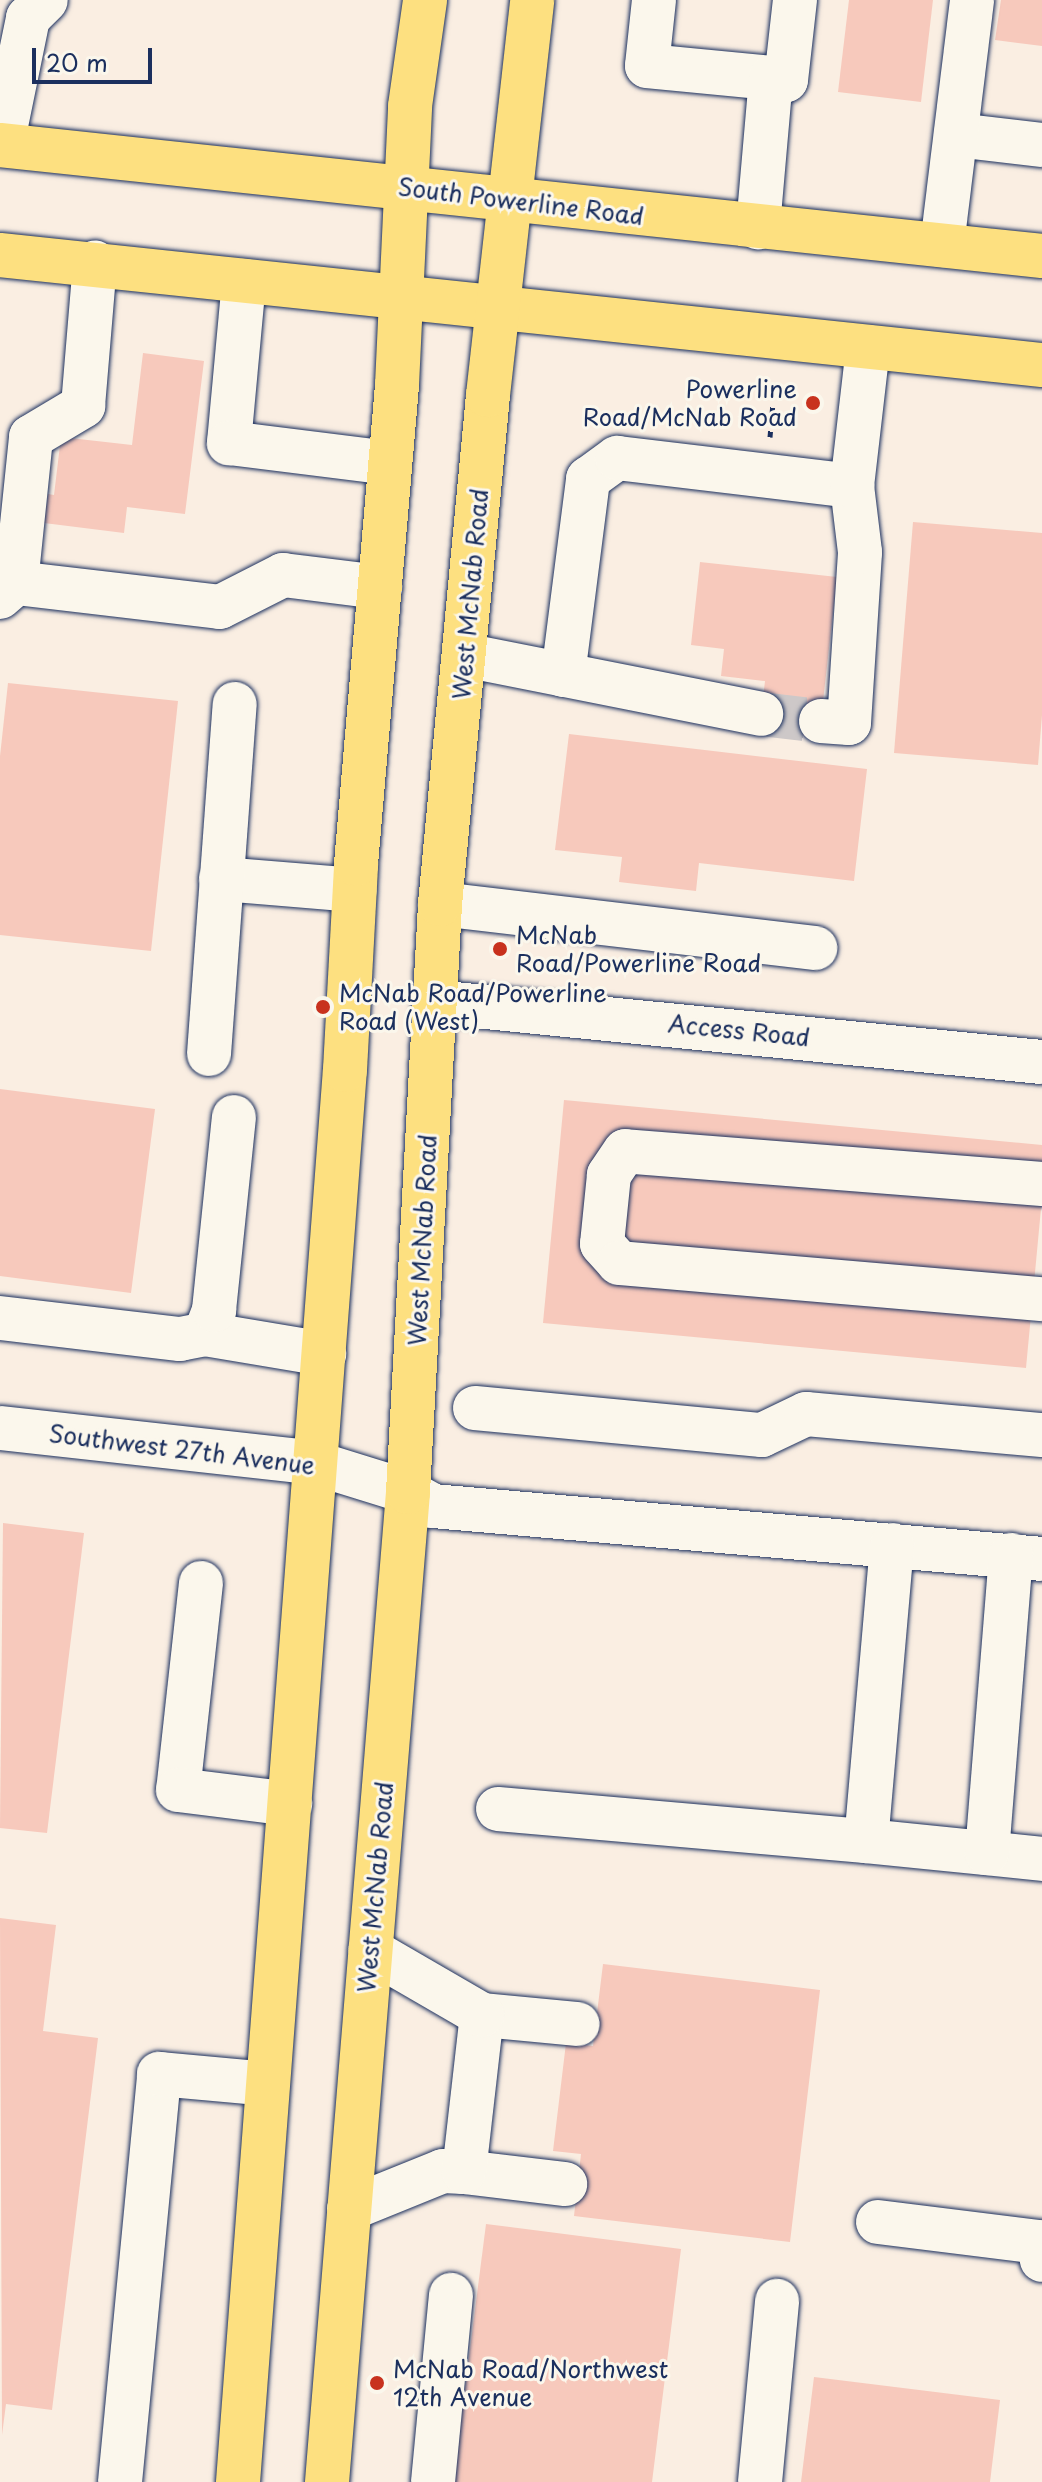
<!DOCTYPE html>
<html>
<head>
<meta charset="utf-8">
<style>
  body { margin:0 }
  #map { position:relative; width:1042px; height:2482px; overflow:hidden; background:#faeee2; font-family:"Playpen Sans",sans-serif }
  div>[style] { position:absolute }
  .building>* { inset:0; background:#f7c9bc }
  .minor-tunnel>* { height:44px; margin-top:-22px; transform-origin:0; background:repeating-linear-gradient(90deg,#cdc8c8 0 44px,transparent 0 66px) }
  .path>* { height:5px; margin-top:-2.5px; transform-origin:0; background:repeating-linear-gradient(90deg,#1b2f5e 0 6px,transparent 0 12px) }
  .roads { filter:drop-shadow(0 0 2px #1b2f5e) drop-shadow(0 0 2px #1b2f5e) }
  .minor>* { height:44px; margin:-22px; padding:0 22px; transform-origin:22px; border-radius:22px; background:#fbf7ec }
  .major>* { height:44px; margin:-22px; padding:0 22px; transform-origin:22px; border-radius:22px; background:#fde080 }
  .dots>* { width:22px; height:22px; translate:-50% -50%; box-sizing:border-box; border:4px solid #fbf7ec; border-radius:50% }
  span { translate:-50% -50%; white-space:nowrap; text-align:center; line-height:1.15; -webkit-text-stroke:6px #fbf7ec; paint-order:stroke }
  .street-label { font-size:24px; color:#1b2f5e }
  .poi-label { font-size:24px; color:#1b2f5e }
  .right { translate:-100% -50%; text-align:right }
  .left { translate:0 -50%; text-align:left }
  .scale { position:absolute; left:32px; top:48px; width:120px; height:36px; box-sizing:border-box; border:4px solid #1b2f5e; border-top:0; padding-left:10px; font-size:24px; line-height:28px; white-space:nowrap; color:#1b2f5e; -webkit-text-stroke:6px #fbf7ec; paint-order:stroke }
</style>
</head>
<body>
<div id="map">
  <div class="building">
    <div style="clip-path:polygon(849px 0,933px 0,921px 102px,838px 92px)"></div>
    <div style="clip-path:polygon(1001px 0,1042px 0,1042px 46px,995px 40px)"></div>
    <div style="clip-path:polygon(143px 353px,204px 361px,185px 514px,127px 507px,124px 533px,44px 523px,48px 494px,54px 495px,61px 437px,132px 445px)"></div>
    <div style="clip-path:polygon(913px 522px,1042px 533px,1042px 715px,1038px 765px,894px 753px)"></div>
    <div style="clip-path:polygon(700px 562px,837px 577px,819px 737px,759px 731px,765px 681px,721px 676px,724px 649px,691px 645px)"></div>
    <div style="clip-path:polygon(8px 683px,178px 701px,151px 951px,0 935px,0 756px)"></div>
    <div style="clip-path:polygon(569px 734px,867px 769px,854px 881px,699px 863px,696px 891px,619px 882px,622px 857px,555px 850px)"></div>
    <div style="clip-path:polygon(0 1089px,155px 1109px,131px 1293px,0 1276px)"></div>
    <div style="clip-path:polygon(564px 1100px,1042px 1145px,1042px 1198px,1026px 1368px,543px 1323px)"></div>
    <div style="clip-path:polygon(3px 1523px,84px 1533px,47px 1833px,0 1828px)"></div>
    <div style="clip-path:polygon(0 1918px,56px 1925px,43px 2031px,98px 2038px,52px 2410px,6px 2404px,2px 2435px)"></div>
    <div style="clip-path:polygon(603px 1964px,820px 1990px,790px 2242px,574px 2216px,581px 2154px,553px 2151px,566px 2043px,593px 2046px)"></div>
    <div style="clip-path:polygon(486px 2224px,681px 2249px,652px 2482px,453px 2482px)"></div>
    <div style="clip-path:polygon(814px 2377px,1000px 2400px,990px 2482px,801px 2482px)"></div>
  </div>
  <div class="minor-tunnel">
    <div style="left:761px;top:714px;width:60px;rotate:6.7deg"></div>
  </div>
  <div class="path">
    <div style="left:770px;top:437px;width:35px;rotate:-85deg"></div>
  </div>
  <div class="roads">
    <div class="minor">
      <div style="left:654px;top:0;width:66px;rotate:96.1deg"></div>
      <div style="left:647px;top:66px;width:125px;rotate:5.5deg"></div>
      <div style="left:771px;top:78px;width:150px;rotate:95deg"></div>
      <div style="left:771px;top:78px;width:15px;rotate:8deg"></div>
      <div style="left:786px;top:80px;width:81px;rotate:-83.6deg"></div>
      <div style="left:956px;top:135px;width:87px;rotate:6.6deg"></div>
      <div style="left:2px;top:145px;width:130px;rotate:-78.4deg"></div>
      <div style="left:28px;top:18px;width:25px;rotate:-45deg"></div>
      <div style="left:942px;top:245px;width:247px;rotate:-83deg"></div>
      <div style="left:244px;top:281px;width:163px;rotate:95.3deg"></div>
      <div style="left:229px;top:443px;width:162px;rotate:7.1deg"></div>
      <div style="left:16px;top:583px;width:205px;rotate:6.7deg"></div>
      <div style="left:220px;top:607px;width:71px;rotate:-26.9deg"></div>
      <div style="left:283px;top:575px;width:98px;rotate:7.1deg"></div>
      <div style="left:0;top:597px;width:21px;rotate:-41deg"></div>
      <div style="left:16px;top:583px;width:147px;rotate:-84.1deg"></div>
      <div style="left:31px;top:437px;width:61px;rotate:-30.8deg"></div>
      <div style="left:83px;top:406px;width:144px;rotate:-85.2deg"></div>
      <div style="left:464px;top:655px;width:303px;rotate:11.2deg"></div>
      <div style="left:563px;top:675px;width:198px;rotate:-82.7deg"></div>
      <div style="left:588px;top:479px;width:36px;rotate:-36deg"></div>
      <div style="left:617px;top:458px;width:237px;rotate:6.8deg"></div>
      <div style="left:821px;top:721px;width:28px;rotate:4deg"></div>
      <div style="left:849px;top:723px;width:171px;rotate:-86.3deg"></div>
      <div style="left:860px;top:552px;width:66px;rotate:-96.9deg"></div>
      <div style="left:852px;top:486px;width:140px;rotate:-83.4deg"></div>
      <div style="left:221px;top:879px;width:134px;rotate:4.7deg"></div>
      <div style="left:440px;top:904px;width:378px;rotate:6.7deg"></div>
      <div style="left:435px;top:1002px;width:610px;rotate:5.65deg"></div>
      <div style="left:209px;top:1054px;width:351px;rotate:-85.8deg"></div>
      <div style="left:1042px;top:1184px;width:418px;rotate:-175.5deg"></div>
      <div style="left:625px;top:1151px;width:29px;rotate:124deg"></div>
      <div style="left:609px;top:1175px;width:69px;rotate:95.8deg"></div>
      <div style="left:602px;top:1244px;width:25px;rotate:48deg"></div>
      <div style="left:619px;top:1263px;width:425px;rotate:4.9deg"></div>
      <div style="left:0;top:1318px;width:181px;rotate:6.7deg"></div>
      <div style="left:180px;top:1339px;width:25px;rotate:-11deg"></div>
      <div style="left:205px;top:1334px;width:121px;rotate:9.5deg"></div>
      <div style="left:205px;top:1334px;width:26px;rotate:-69deg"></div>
      <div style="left:214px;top:1310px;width:194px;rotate:-84.1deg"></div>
      <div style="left:475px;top:1408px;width:288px;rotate:5.4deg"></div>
      <div style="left:762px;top:1435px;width:49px;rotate:-25.5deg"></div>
      <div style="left:806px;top:1414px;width:237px;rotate:5.1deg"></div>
      <div style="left:0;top:1428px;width:317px;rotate:6.3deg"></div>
      <div style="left:315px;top:1463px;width:97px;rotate:17.3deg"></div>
      <div style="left:408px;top:1492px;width:29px;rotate:29deg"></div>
      <div style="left:433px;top:1506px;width:611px;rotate:4.97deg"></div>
      <div style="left:892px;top:1545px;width:297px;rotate:95deg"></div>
      <div style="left:866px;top:1841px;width:177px;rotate:5.8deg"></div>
      <div style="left:201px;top:1583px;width:208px;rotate:96.3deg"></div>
      <div style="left:178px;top:1790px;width:113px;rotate:7.1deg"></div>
      <div style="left:498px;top:1809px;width:369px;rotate:5deg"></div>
      <div style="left:987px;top:1853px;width:299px;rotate:-85.4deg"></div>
      <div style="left:482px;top:2015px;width:96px;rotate:5.4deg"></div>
      <div style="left:464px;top:2172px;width:102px;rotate:6.8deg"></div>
      <div style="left:349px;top:2209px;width:101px;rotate:-22deg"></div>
      <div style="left:443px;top:2171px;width:21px;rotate:3deg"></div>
      <div style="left:464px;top:2172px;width:158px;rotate:-83.5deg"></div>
      <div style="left:482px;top:2015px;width:129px;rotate:-149.9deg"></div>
      <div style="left:878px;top:2222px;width:162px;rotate:7.1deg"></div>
      <div style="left:1039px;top:2242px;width:18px;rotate:81deg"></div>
      <div style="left:120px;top:2482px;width:410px;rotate:-84.5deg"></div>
      <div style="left:159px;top:2074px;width:109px;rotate:5.2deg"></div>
      <div style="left:433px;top:2482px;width:188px;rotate:-84.5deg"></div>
      <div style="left:760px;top:2482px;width:182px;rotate:-84.6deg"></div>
    </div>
    <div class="major">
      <div style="left:0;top:145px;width:1048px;rotate:6.08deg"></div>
      <div style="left:0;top:255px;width:1048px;rotate:6.03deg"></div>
      <div style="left:238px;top:2482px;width:1416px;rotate:-85.67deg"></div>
      <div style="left:345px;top:1070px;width:206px;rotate:-86.9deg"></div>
      <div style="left:356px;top:864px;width:481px;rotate:-85.1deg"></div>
      <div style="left:397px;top:385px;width:279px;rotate:-87.3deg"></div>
      <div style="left:410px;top:106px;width:107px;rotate:-81.9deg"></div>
      <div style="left:327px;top:2482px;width:993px;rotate:-85.32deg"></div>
      <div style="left:408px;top:1492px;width:589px;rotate:-86.88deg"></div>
      <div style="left:440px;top:904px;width:511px;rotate:-84.61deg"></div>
      <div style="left:488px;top:395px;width:397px;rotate:-83.6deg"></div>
    </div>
  </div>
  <div class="dots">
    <div style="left:813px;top:403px;background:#c8321e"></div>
    <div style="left:500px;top:949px;background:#c8321e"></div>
    <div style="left:323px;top:1007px;background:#c8321e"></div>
    <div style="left:377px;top:2383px;background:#c8321e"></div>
  </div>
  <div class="street-label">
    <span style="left:521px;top:201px;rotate:7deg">South Powerline Road</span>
    <span style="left:470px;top:594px;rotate:-85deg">West McNab Road</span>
    <span style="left:739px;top:1030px;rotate:6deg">Access Road</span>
    <span style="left:422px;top:1240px;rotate:-87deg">West McNab Road</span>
    <span style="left:182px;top:1449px;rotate:7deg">Southwest 27th Avenue</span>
    <span style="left:375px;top:1887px;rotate:-85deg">West McNab Road</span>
  </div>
  <div class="poi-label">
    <span class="right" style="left:797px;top:403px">Powerline<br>Road/McNab Road</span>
    <span class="left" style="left:516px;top:949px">McNab<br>Road/Powerline Road</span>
    <span class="left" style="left:339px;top:1007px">McNab Road/Powerline<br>Road (West)</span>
    <span class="left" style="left:393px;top:2383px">McNab Road/Northwest<br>12th Avenue</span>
  </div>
  <div class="scale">20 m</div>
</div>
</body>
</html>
